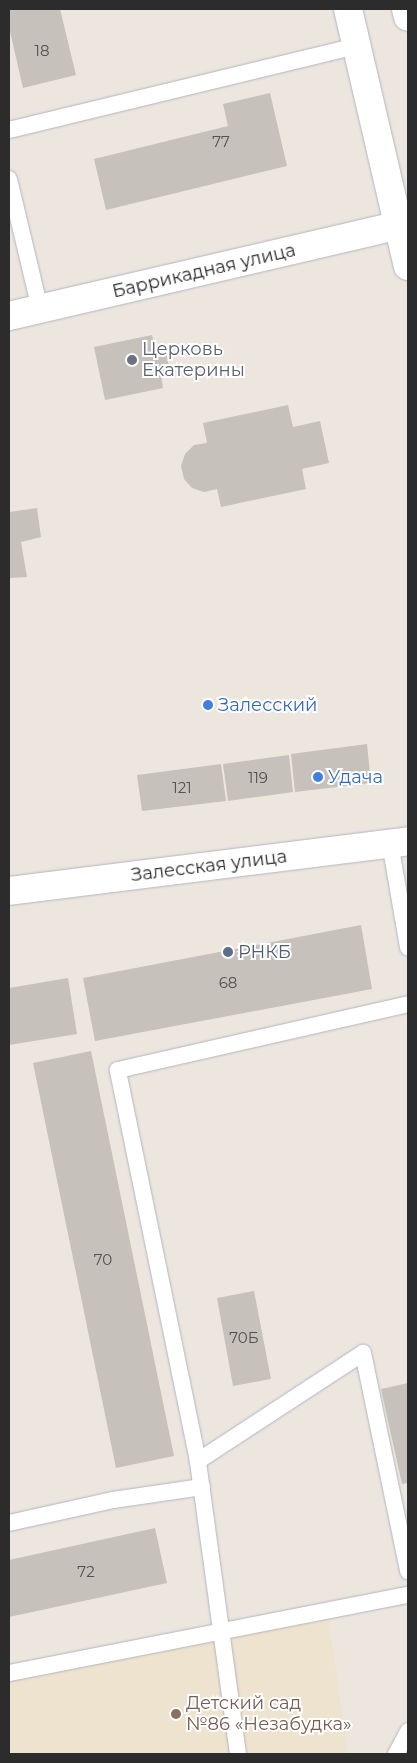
<!DOCTYPE html>
<html>
<head>
<meta charset="utf-8">
<style>
  body { margin:0 }
  #map { position:relative; width:417px; height:1763px; overflow:hidden; background:#ede6df; font-family:Montserrat,sans-serif }
  div>[style] { position:absolute }
  .education>* { inset:0; background:#eee3cf }
  .building>* { inset:0; background:#c6c1ba }
  .roads { filter:drop-shadow(0 0 1px #b2b5bf) drop-shadow(0 0 1px #b2b5bf) }
  .service>* { height:16px; margin:-8px; padding:0 8px; transform-origin:8px; border-radius:8px; background:#fff }
  .minor>* { height:28px; margin:-14px; padding:0 14px; transform-origin:14px; border-radius:14px; background:#fff }
  .secondary>* { height:28px; margin:-14px; padding:0 14px; transform-origin:14px; border-radius:14px; background:#fff }
  .dots>* { width:14px; height:14px; translate:-50% -50%; box-sizing:border-box; border:2px solid #fff; border-radius:50% }
  span { translate:-50% -50%; white-space:nowrap; text-align:center; line-height:1.15; -webkit-text-stroke:4px #fff; paint-order:stroke }
  .number-label { font-size:15px; color:#525150 }
  .number-label span { -webkit-text-stroke-width:0 }
  .street-label { font-size:18px; color:#2c2c2c }
  .worship-label { font-size:18px; color:#5b616d }
  .left { translate:0 -50%; text-align:left }
  .shop-label { font-size:18px; color:#366cbe }
  .service-label { font-size:18px; color:#4e5e75 }
  .education-label { font-size:18px; color:#785e54 }
  .frame { position:absolute; inset:0; border:10px solid #2c2c2c; pointer-events:none }
</style>
</head>
<body>
<div id="map">
  <div class="education">
    <div style="clip-path:polygon(327px 1609px,348px 1754px,9px 1754px,9px 1674px)"></div>
  </div>
  <div class="building">
    <div style="clip-path:polygon(9px 9px,60px 9px,76px 75px,23px 88px,9px 27px)"></div>
    <div style="clip-path:polygon(270px 93px,287px 166px,106px 210px,94px 159px,228px 126px,223px 104px)"></div>
    <div style="clip-path:polygon(152px 335px,155px 348px,165px 346px,170px 372px,161px 374px,163px 388px,105px 400px,94px 347px)"></div>
    <div style="clip-path:polygon(288px 405px,293px 427px,320px 421px,329px 463px,302px 469px,306px 489px,221px 507px,217px 489px,204px 492px,192px 488px,184px 479px,181px 466px,185px 454px,194px 445px,207px 443px,203px 423px)"></div>
    <div style="clip-path:polygon(37px 508px,41px 537px,21px 542px,27px 577px,9px 578px,9px 512px)"></div>
    <div style="clip-path:polygon(367px 744px,371px 783px,295px 792px,291px 754px)"></div>
    <div style="clip-path:polygon(289px 755px,293px 792px,228px 801px,223px 764px)"></div>
    <div style="clip-path:polygon(221px 764px,226px 801px,142px 811px,137px 775px)"></div>
    <div style="clip-path:polygon(361px 925px,372px 989px,95px 1041px,83px 978px)"></div>
    <div style="clip-path:polygon(68px 978px,77px 1034px,9px 1045px,9px 988px)"></div>
    <div style="clip-path:polygon(91px 1051px,174px 1456px,116px 1468px,33px 1063px)"></div>
    <div style="clip-path:polygon(254px 1291px,271px 1379px,233px 1386px,217px 1298px)"></div>
    <div style="clip-path:polygon(408px 1383px,408px 1483px,402px 1484px,381px 1389px)"></div>
    <div style="clip-path:polygon(155px 1528px,167px 1583px,9px 1617px,9px 1560px)"></div>
  </div>
  <div class="roads">
    <div class="service">
      <div style="left:9px;top:130px;width:357px;rotate:-13.6deg"></div>
      <div style="left:9px;top:179px;width:134px;rotate:76.6deg"></div>
      <div style="left:390px;top:843px;width:106px;rotate:80.2deg"></div>
      <div style="left:198px;top:1461px;width:399px;rotate:-101.6deg"></div>
      <div style="left:118px;top:1070px;width:297px;rotate:-12.8deg"></div>
      <div style="left:9px;top:1523px;width:107px;rotate:-12.5deg"></div>
      <div style="left:113px;top:1500px;width:90px;rotate:-8.3deg"></div>
      <div style="left:9px;top:1673px;width:407px;rotate:-11.1deg"></div>
      <div style="left:238px;top:1754px;width:296px;rotate:-97.8deg"></div>
      <div style="left:198px;top:1461px;width:197px;rotate:-33.2deg"></div>
      <div style="left:363px;top:1353px;width:223px;rotate:78.3deg"></div>
      <div style="left:396px;top:1754px;width:26px;rotate:-62deg"></div>
    </div>
    <div class="minor">
      <div style="left:9px;top:316px;width:400px;rotate:-13.1deg"></div>
    </div>
    <div class="secondary">
      <div style="left:348px;top:9px;width:264px;rotate:76.9deg"></div>
      <div style="left:406px;top:9px;width:8px;rotate:76deg"></div>
      <div style="left:9px;top:891px;width:402px;rotate:-7.1deg"></div>
    </div>
  </div>
  <div class="dots">
    <div style="left:132px;top:360px;background:#6b7280"></div>
    <div style="left:208px;top:705px;background:#3f7fe0"></div>
    <div style="left:318px;top:777px;background:#3f7fe0"></div>
    <div style="left:228px;top:952px;background:#5c6f8a"></div>
    <div style="left:176px;top:1714px;background:#8d6e63"></div>
  </div>
  <div class="number-label">
    <span style="left:42px;top:51px">18</span>
    <span style="left:221px;top:142px">77</span>
    <span style="left:258px;top:778px">119</span>
    <span style="left:182px;top:788px">121</span>
    <span style="left:228px;top:983px">68</span>
    <span style="left:103px;top:1260px">70</span>
    <span style="left:244px;top:1338px">70Б</span>
    <span style="left:86px;top:1572px">72</span>
  </div>
  <div class="street-label">
    <span style="left:204px;top:271px;rotate:-13deg">Баррикадная улица</span>
    <span style="left:209px;top:866px;rotate:-7deg">Залесская улица</span>
  </div>
  <div class="worship-label">
    <span class="left" style="left:142px;top:360px">Церковь<br>Екатерины</span>
  </div>
  <div class="shop-label">
    <span class="left" style="left:218px;top:705px">Залесский</span>
    <span class="left" style="left:328px;top:777px">Удача</span>
  </div>
  <div class="service-label">
    <span class="left" style="left:238px;top:952px">РНКБ</span>
  </div>
  <div class="education-label">
    <span class="left" style="left:186px;top:1714px">Детский сад<br>№86 «Незабудка»</span>
  </div>
  <div class="frame"></div>
</div>
</body>
</html>
